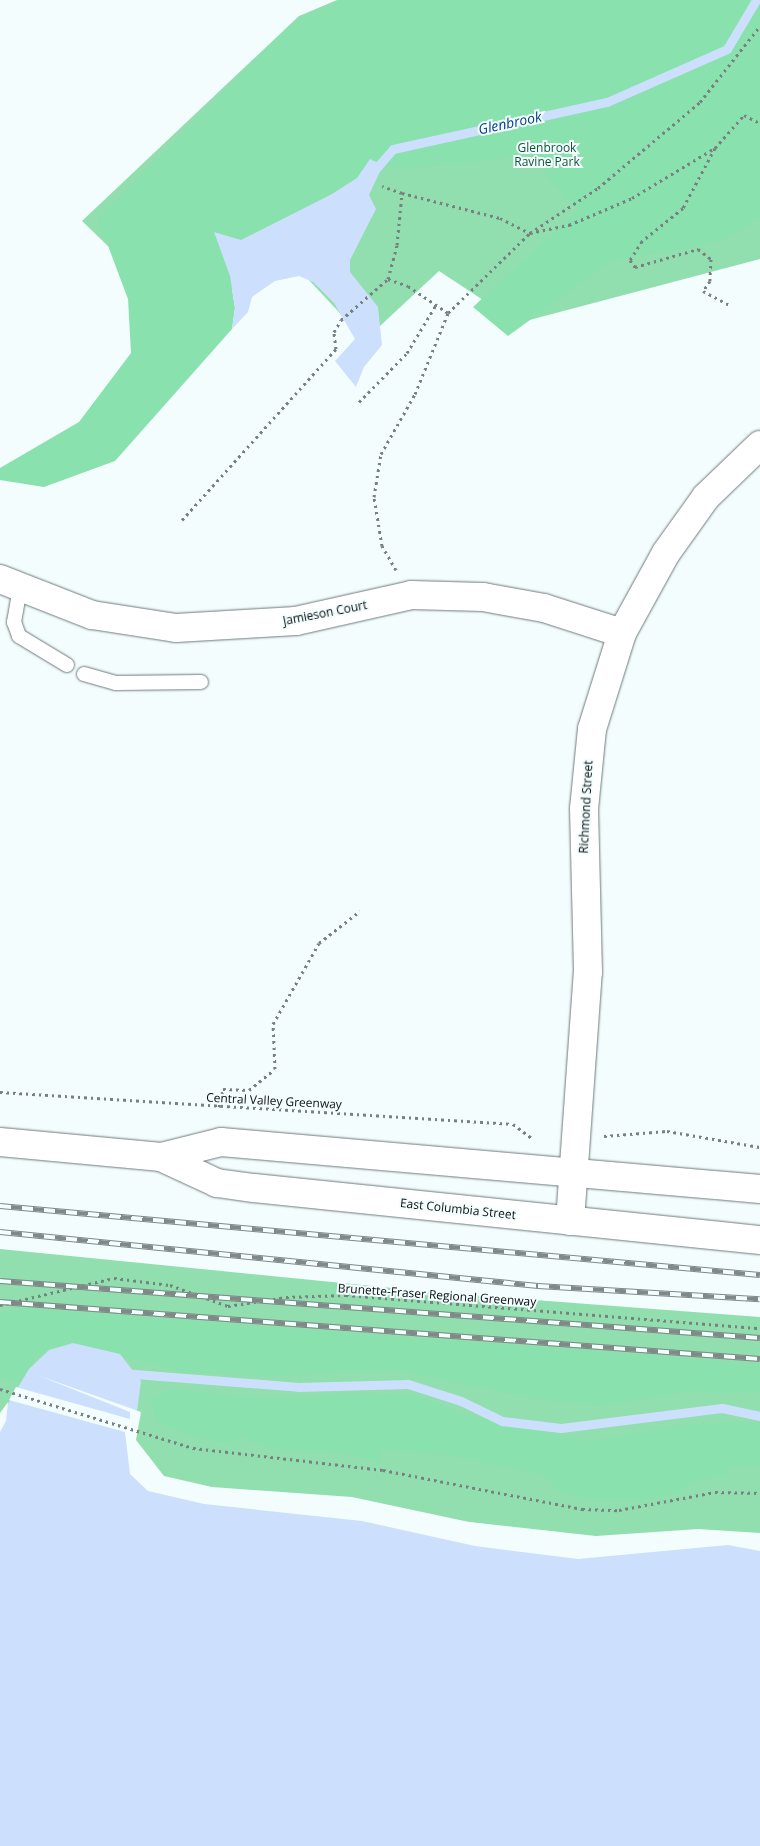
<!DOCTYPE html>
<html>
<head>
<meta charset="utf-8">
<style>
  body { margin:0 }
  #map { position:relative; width:760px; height:1846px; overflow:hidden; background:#f3fdfe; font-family:"Open Sans",sans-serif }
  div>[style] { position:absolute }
  .green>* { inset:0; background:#91deaf }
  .forest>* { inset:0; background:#89e1ad }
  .water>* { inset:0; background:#ccdffd }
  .pier>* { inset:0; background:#f3fdfe }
  .stream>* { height:9px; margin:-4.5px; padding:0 4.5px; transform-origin:4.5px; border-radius:4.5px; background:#ccdffd }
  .path>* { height:3px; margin-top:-1.5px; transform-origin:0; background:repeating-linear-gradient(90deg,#798080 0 2.5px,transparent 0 6.5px) }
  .roads { filter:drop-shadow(0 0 1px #6f7a7c) drop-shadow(0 0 1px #6f7a7c) }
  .lane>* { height:14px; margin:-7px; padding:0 7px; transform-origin:7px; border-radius:7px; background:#fff }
  .street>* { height:28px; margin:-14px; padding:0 14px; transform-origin:14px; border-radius:14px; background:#fff }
  .secondary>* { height:28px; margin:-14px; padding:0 14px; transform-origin:14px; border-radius:14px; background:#fff }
  .primary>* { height:28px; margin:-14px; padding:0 14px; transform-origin:14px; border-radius:14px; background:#fff }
  .rail>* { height:5.5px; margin-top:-2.75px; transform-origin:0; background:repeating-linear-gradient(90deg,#f3fdfe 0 11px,#818888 0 22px); box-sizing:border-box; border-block:1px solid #818888 }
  span { translate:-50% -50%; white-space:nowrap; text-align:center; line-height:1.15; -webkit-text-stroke:4px #f3fdfe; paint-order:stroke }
  .park-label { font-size:12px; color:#0f5332 }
  .street-label { font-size:12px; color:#090d0d }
  .water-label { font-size:14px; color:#043e8d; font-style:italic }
</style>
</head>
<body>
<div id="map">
  <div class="green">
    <div style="clip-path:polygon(337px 0,760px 0,760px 259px,518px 323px,439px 271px,365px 340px,279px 248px,192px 327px,82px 221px,299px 16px)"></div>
    <div style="clip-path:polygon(0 1249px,443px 1293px,760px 1317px,760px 1535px,596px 1538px,212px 1490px,163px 1478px,37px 1375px,0 1417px)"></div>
  </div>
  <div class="forest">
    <div style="clip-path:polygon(343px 0,760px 0,760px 218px,721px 241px,611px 261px,508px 336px,473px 307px,578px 210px,529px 155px,404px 169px,370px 159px,357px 178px,332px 194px,241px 240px,214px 232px,230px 276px,235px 308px,232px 329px,115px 461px,44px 487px,0 480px,0 468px,79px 422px,131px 353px,128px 299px,98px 219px,294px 21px)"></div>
    <div style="clip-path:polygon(25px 1308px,760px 1364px,760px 1392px,688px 1391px,598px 1406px,531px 1398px,395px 1370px,275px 1376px,183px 1372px,73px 1343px,36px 1357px,18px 1382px,0 1379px,0 1314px)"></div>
    <div style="clip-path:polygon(170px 1389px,269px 1399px,347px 1393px,416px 1395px,462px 1414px,587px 1442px,682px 1425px,752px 1421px,760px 1422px,760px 1466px,731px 1467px,724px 1475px,691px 1482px,681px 1491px,637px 1501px,598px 1500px,563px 1494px,544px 1475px,450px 1455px,380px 1450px,379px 1462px,347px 1454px,267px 1448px,241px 1436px,230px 1443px,199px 1438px,157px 1422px,151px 1399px)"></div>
  </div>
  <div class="water">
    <div style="clip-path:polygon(370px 159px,383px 165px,369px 195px,376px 209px,350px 260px,350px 272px,378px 307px,382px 345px,364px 367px,356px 387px,335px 361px,355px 339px,334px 303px,313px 282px,299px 276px,275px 281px,252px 297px,248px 312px,232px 329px,235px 308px,230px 276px,214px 232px,241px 240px,332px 194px,357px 178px)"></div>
    <div style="clip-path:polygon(73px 1343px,120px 1354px,141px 1381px,133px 1441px,163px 1478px,212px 1490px,596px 1538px,760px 1535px,760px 1846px,0 1846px,0 1417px,29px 1369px,49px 1350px)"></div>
  </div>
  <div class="pier">
    <div style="clip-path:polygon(37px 1375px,141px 1412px,136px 1440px,164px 1476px,212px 1487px,352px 1497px,469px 1522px,596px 1536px,698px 1529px,760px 1533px,760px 1551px,728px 1545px,578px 1559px,475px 1546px,362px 1521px,204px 1504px,148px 1491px,130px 1474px,125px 1432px,9px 1400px,16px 1387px,130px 1419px,130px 1412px)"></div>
    <div style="clip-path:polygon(8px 1402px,6px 1421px,0 1432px,0 1413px)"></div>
  </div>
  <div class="stream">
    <div style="left:373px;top:172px;width:30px;rotate:-49deg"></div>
    <div style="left:393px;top:149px;width:219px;rotate:-12.4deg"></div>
    <div style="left:607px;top:102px;width:131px;rotate:-23.8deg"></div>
    <div style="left:727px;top:49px;width:57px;rotate:-59.4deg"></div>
    <div style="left:122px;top:1373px;width:177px;rotate:4.5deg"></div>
    <div style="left:298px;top:1387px;width:110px;rotate:-1.6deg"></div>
    <div style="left:408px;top:1384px;width:56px;rotate:17.8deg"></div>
    <div style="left:461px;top:1401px;width:46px;rotate:26deg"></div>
    <div style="left:502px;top:1421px;width:59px;rotate:6.8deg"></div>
    <div style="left:561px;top:1428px;width:162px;rotate:-7.1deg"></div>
    <div style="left:722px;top:1408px;width:39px;rotate:12deg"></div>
  </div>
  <div class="path">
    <div style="left:715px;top:148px;width:68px;rotate:118.1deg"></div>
    <div style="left:683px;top:208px;width:53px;rotate:141.2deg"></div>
    <div style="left:642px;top:241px;width:22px;rotate:122deg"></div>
    <div style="left:630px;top:260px;width:9px;rotate:54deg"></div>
    <div style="left:635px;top:267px;width:66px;rotate:-15.9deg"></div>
    <div style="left:698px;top:249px;width:16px;rotate:38deg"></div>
    <div style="left:711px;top:259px;width:22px;rotate:93deg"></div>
    <div style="left:710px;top:281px;width:12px;rotate:125deg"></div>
    <div style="left:703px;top:291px;width:32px;rotate:28deg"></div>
    <div style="left:402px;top:193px;width:101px;rotate:14.3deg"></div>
    <div style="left:500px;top:218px;width:34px;rotate:27deg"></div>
    <div style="left:530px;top:233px;width:40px;rotate:-12deg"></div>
    <div style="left:569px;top:225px;width:69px;rotate:-23.2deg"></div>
    <div style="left:632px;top:198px;width:97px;rotate:-31.1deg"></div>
    <div style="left:715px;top:148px;width:44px;rotate:-48.7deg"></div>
    <div style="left:744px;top:115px;width:18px;rotate:27deg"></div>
    <div style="left:388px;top:279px;width:21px;rotate:19deg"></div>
    <div style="left:408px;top:286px;width:48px;rotate:34deg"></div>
    <div style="left:359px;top:402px;width:69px;rotate:-45.6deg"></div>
    <div style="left:407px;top:353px;width:56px;rotate:-58.9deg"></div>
    <div style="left:182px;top:520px;width:230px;rotate:-48deg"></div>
    <div style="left:336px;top:349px;width:17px;rotate:-97deg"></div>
    <div style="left:334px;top:332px;width:14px;rotate:-60deg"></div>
    <div style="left:341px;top:320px;width:62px;rotate:-41.1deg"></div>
    <div style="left:388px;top:279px;width:35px;rotate:-75deg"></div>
    <div style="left:397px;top:245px;width:52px;rotate:-84.5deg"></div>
    <div style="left:402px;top:193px;width:21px;rotate:-161deg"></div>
    <div style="left:396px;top:570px;width:28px;rotate:-120deg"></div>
    <div style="left:382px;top:546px;width:50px;rotate:-99.3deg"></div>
    <div style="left:374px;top:497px;width:44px;rotate:-80.8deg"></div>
    <div style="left:381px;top:454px;width:69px;rotate:-60.5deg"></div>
    <div style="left:415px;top:394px;width:87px;rotate:-67.8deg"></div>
    <div style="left:448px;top:313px;width:115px;rotate:-44.3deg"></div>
    <div style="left:530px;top:233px;width:82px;rotate:-33.5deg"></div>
    <div style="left:598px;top:188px;width:133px;rotate:-40.1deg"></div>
    <div style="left:700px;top:102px;width:97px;rotate:-51.7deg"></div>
    <div style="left:0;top:1092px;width:514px;rotate:3.57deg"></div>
    <div style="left:513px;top:1124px;width:25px;rotate:37deg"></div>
    <div style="left:219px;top:1107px;width:18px;rotate:-77deg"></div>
    <div style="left:223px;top:1089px;width:26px;rotate:2deg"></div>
    <div style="left:249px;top:1090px;width:33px;rotate:-39deg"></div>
    <div style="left:275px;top:1069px;width:45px;rotate:-92.5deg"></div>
    <div style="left:273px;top:1024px;width:93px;rotate:-60.4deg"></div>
    <div style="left:319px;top:943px;width:52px;rotate:-38deg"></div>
    <div style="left:604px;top:1136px;width:63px;rotate:-4.5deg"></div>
    <div style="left:667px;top:1131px;width:94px;rotate:9.8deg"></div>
    <div style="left:0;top:1305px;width:117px;rotate:-13.3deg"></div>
    <div style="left:114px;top:1278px;width:56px;rotate:7.1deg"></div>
    <div style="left:170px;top:1285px;width:62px;rotate:19.9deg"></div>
    <div style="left:228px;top:1306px;width:59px;rotate:-8.8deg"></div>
    <div style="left:286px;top:1297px;width:60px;rotate:-1.9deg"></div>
    <div style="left:346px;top:1295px;width:415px;rotate:4.6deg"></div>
    <div style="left:0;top:1389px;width:202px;rotate:17deg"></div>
    <div style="left:193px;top:1448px;width:191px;rotate:6.6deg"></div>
    <div style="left:383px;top:1470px;width:203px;rotate:11.1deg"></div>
    <div style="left:582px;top:1509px;width:37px;rotate:2deg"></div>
    <div style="left:619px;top:1510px;width:98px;rotate:-10.6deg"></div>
    <div style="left:715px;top:1492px;width:45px;rotate:1.3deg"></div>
  </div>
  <div class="roads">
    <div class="lane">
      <div style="left:20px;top:588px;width:35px;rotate:100deg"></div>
      <div style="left:14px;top:622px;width:15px;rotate:70deg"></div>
      <div style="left:19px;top:636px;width:56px;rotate:31.1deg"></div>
      <div style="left:84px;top:674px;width:33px;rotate:16deg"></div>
      <div style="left:116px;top:683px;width:85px;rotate:-0.7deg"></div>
    </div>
    <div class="street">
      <div style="left:0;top:579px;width:99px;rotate:21.4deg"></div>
      <div style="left:92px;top:615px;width:85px;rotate:8.8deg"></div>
      <div style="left:176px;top:628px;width:120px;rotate:-3.3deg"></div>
      <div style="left:296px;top:621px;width:118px;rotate:-12.7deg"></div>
      <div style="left:411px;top:595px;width:72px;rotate:1.6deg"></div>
      <div style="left:483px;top:597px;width:62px;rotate:10.2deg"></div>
      <div style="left:544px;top:608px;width:82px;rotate:17.8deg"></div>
    </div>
    <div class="secondary">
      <div style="left:570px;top:1221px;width:250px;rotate:-85.9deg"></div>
      <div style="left:588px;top:972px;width:163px;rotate:-91.4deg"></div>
      <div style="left:584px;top:809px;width:80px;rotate:-84.3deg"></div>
      <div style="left:592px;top:729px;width:101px;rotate:-72.6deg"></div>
      <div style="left:622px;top:633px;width:91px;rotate:-61.2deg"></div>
      <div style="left:666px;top:553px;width:69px;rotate:-54.5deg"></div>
      <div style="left:706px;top:497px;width:75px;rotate:-43.9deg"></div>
    </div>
    <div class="primary">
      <div style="left:0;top:1142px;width:162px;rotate:5.3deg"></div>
      <div style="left:161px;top:1157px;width:62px;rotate:24.9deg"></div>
      <div style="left:217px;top:1183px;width:37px;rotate:8deg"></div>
      <div style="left:254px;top:1188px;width:509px;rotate:5.87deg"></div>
      <div style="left:161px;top:1157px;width:62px;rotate:-14deg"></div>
      <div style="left:221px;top:1142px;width:541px;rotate:4.98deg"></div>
    </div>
  </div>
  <div class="rail">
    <div style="left:0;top:1206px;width:763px;rotate:5.19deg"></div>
    <div style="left:0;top:1232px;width:541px;rotate:5.73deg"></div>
    <div style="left:538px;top:1286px;width:222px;rotate:3.4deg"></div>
    <div style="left:0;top:1281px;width:762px;rotate:4.29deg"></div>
    <div style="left:0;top:1302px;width:762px;rotate:4.29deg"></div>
  </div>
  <div class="park-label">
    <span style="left:547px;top:155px">Glenbrook<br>Ravine Park</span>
  </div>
  <div class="street-label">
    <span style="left:325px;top:613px;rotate:-11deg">Jamieson Court</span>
    <span style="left:586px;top:807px;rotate:-87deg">Richmond Street</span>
    <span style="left:274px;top:1101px;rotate:3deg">Central Valley Greenway</span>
    <span style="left:458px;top:1209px;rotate:6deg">East Columbia Street</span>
    <span style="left:437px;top:1295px;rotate:4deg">Brunette-Fraser Regional Greenway</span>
  </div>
  <div class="water-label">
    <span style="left:510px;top:123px;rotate:-12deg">Glenbrook</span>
  </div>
</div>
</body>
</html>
